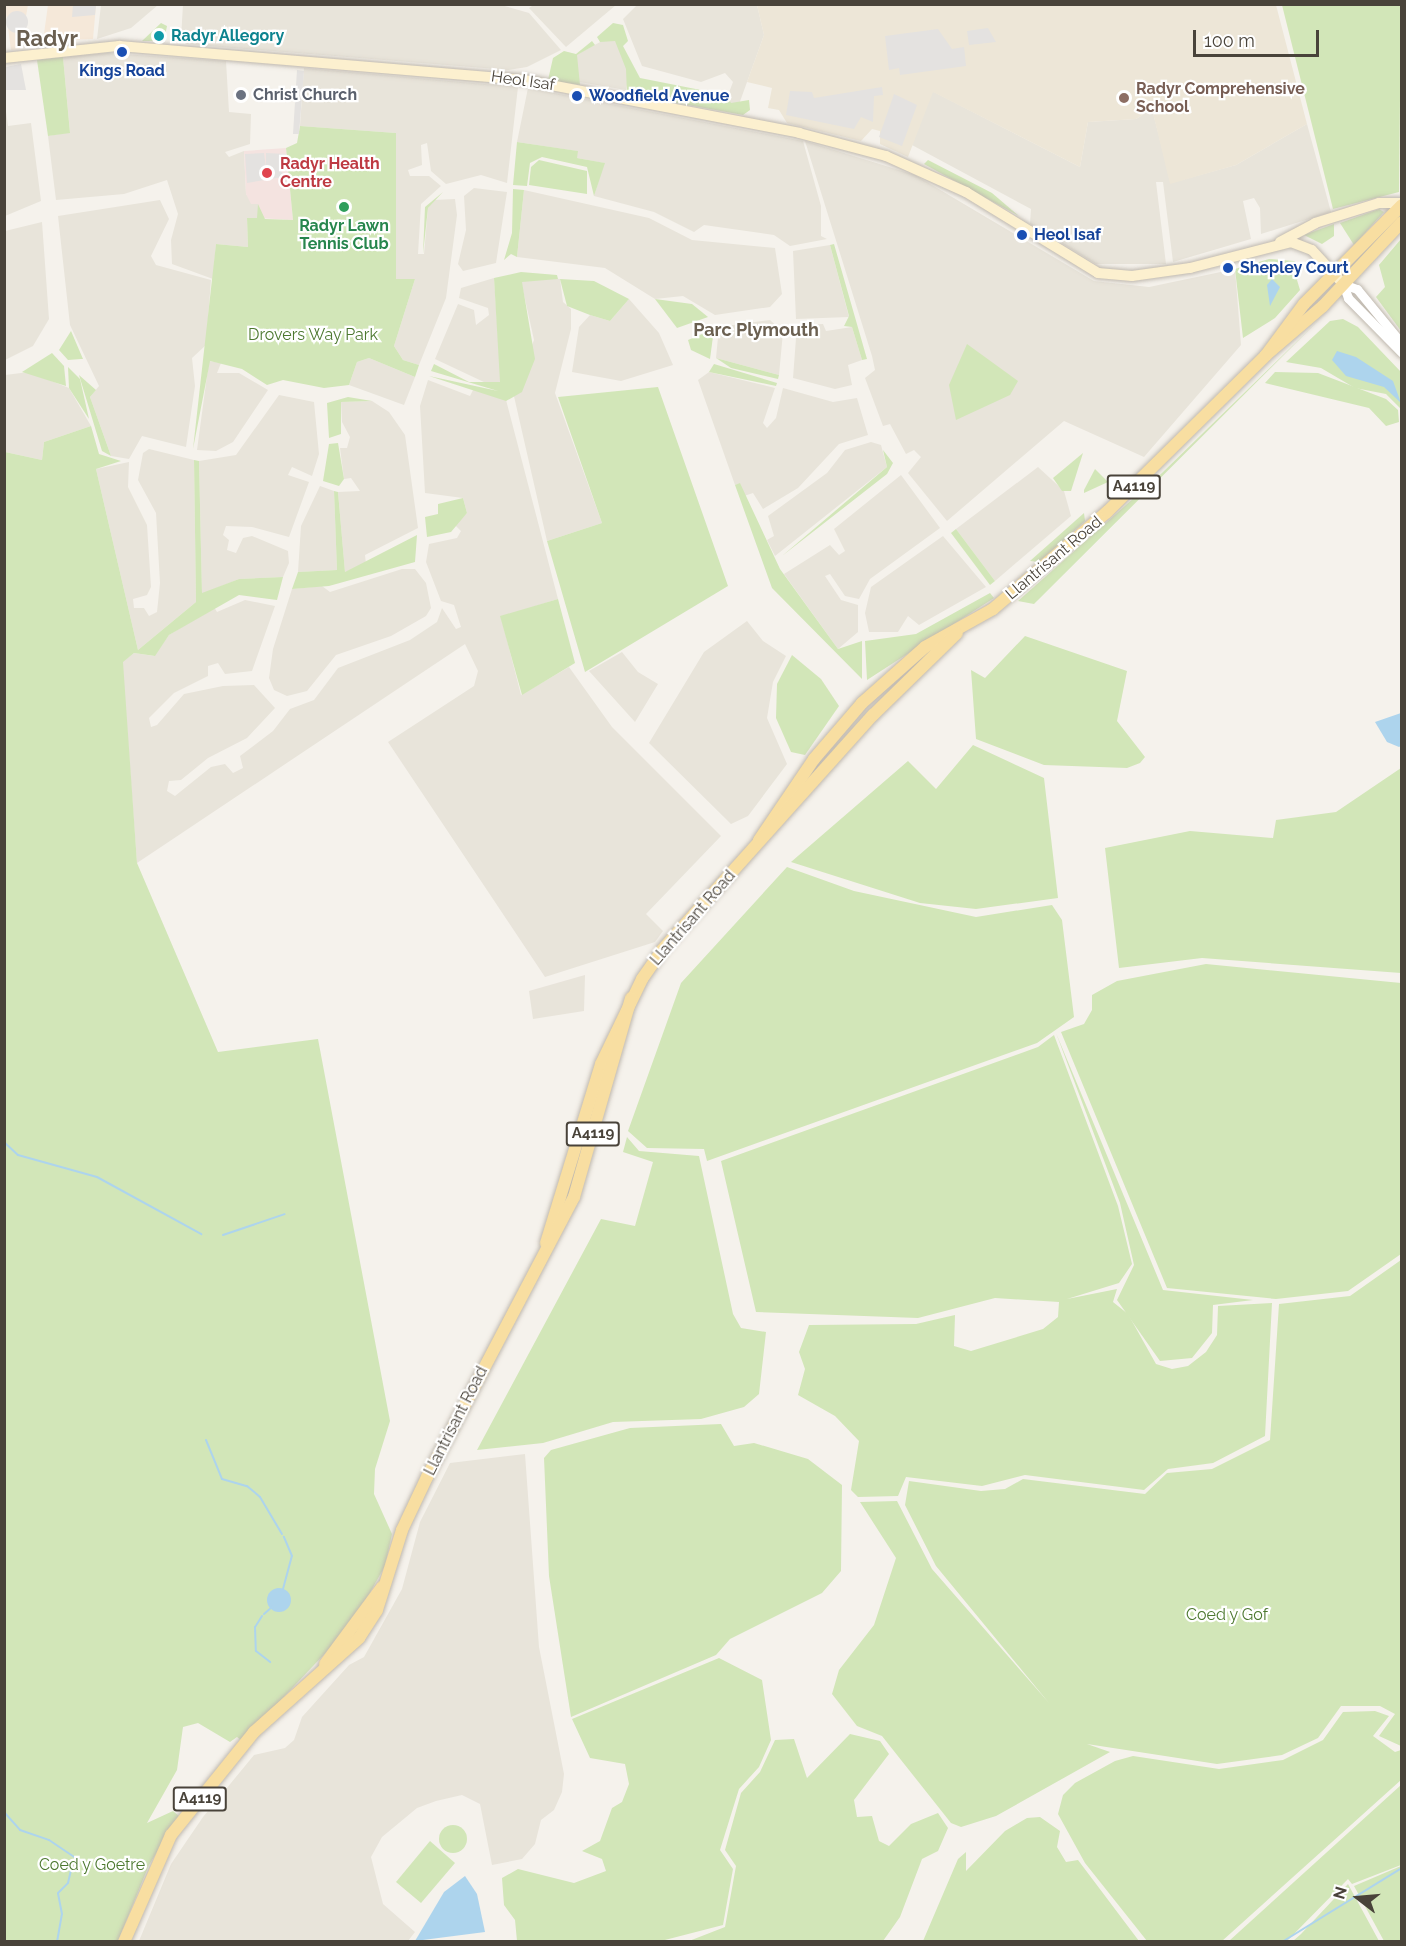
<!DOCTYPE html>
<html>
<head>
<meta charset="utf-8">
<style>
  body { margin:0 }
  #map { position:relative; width:1406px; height:1946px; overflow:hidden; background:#f5f2ec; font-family:Raleway,sans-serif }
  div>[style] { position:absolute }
  .residential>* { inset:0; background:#e8e4da }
  .commercial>* { inset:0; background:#f5e8d9 }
  .education>* { inset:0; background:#ede6d7 }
  .medical>* { inset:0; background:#f4e3e0 }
  .green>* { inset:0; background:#d2e6b8 }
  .round { border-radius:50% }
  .parking>* { inset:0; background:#e4e2e0 }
  .water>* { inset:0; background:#add4ed }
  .stream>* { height:2px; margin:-1px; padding:0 1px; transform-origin:1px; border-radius:1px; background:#add4ed }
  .roads { filter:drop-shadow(0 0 2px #c0b9af) drop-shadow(0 0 2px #c0b9af) }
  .tertiary>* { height:9px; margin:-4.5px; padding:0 4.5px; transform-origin:4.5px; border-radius:4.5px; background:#fff }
  .secondary>* { height:10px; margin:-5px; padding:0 5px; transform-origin:5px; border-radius:5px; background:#fcf0cf }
  .primary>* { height:12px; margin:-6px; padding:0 6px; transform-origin:6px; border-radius:6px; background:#f8dea1 }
  .dots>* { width:16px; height:16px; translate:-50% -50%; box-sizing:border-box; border:3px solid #fff; border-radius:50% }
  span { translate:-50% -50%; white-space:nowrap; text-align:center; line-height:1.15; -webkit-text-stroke:4.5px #fff; paint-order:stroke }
  .shield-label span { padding:2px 4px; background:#fff; border:2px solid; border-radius:4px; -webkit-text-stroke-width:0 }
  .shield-label { font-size:15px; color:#49433a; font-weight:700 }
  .culture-label { font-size:16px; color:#0d838f; font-weight:700 }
  .left { translate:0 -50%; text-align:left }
  .transit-label { font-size:16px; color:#164399; font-weight:700 }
  .street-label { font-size:16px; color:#49433a }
  .education-label { font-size:16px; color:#785e54; font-weight:700 }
  .worship-label { font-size:16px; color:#5b616d; font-weight:700 }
  .health-label { font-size:16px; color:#be3a42; font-weight:700 }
  .leisure-label { font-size:16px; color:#27864d; font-weight:700 }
  .park-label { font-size:16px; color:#4c782f }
  .neighbourhood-label { font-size:18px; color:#6b6051; font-weight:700 }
  .district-label { font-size:22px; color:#6b6051; font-weight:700 }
  .frame { position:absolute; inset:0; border:6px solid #49433a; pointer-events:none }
  .north { position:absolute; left:1328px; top:1868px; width:60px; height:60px; -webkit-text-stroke:4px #fff; paint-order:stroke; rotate:286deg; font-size:16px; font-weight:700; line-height:24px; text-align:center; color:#49433a }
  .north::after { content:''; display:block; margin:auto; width:21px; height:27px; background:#49433a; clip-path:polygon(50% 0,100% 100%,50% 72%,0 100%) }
  .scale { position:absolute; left:1193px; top:30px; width:126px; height:27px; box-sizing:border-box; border:3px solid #49433a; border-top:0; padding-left:8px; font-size:18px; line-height:21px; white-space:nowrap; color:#49433a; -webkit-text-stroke:4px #fff; paint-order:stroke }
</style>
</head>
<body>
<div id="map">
  <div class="residential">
    <div style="clip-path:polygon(356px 4px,501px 5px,529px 13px,561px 50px,527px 67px,508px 70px,185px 44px,181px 38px,183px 5px)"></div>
    <div style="clip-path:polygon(535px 4px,616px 5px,566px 47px,529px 8px)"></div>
    <div style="clip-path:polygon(101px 5px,101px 4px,158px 5px,131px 28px,97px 39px)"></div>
    <div style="clip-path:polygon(637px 5px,757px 5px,764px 35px,738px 107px,725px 103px,733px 82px,725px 73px,701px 82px,642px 66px,623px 19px)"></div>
    <div style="clip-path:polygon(615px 34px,629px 75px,626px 90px,579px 82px,568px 67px,576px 55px)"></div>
    <div style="clip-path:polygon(107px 53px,226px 61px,229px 112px,251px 114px,250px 144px,225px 152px,229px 157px,244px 151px,246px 194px,258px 204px,258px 218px,247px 218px,248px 247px,216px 244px,213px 279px,172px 264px,171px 240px,178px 214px,167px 180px,124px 194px,56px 200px,48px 136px,70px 132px,63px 57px)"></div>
    <div style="clip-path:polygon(304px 68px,518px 87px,507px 183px,481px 175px,446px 184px,431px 171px,427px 143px,421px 145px,422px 165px,408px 170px,410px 176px,429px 176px,441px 186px,421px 204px,418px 254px,424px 254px,428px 208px,434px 200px,455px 199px,457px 215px,446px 298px,419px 365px,403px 360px,394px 346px,415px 279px,396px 279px,396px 133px,300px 126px)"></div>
    <div style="clip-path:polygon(528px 88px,803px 141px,821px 206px,821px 236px,827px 239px,790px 246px,774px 235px,704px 225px,694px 232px,654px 212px,594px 196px,604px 163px,577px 158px,577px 151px,517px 142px)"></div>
    <div style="clip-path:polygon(932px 91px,1080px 167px,1088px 122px,1136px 119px,1152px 109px,1171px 183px,1236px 165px,1307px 124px,1331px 212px,1261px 234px,1260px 208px,1254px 198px,1243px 201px,1251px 239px,1173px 262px,1163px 182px,1156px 182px,1166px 264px,1096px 264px,1030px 224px,1031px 209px,912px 145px)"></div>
    <div style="clip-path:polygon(5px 104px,8px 126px,31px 123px,41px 201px,5px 216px)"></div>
    <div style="clip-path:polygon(805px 141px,915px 175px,1094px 281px,1149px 287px,1235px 269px,1241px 345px,1144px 457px,1064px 421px,947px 521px,908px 473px,921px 457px,914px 450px,906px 454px,890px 424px,883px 426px,865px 378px,875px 370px,872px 356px)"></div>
    <div style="clip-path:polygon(474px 188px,507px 192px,496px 263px,463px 271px,458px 264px,466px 230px,464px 196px)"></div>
    <div style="clip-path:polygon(524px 190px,649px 218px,692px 240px,775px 248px,782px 294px,770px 307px,715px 315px,683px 296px,655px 299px,605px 268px,517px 257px)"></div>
    <div style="clip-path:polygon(160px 200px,169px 219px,151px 256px,156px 265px,211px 280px,206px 345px,192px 358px,195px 386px,186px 447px,142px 436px,129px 459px,111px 456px,90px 397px,99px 386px,70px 325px,58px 216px)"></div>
    <div style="clip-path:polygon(42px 222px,49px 319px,33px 346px,5px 360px,5px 231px)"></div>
    <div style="clip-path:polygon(830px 245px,849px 317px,796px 319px,793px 251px)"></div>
    <div style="clip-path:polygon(494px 278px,501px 382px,486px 383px,435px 359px,458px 304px,474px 310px,476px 325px,489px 315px,488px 308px,459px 298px,461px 288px)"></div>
    <div style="clip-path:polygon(537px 278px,560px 279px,563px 302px,571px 309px,571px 329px,555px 393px,602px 523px,547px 541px,513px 392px,534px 340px,521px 281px)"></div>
    <div style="clip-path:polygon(629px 299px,659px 333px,673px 365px,621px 381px,572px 372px,579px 327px,590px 315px,610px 321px)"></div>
    <div style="clip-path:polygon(770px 320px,783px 332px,779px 375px,716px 358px,719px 327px)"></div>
    <div style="clip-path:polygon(823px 324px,826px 331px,852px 327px,862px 360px,848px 365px,852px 385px,835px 389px,793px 378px,797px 325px)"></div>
    <div style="clip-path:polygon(369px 358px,415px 377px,404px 405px,349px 385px,357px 362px)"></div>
    <div style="clip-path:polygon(209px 361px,221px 363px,217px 373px,239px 373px,268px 390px,233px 442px,216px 451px,197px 450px)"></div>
    <div style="clip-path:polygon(29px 372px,69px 388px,91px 426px,44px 442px,42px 460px,5px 452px,5px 375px)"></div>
    <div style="clip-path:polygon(709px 372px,775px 388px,763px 423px,767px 428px,776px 418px,783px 388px,833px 402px,857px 398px,868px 435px,839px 444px,798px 488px,763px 509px,753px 493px,744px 496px,740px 484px,735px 485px,698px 380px)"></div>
    <div style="clip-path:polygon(428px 380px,470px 396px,474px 388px,505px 396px,558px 599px,501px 617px,521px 695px,569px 667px,612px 727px,721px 836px,646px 914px,663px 931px,655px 942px,545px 977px,388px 742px,474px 686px,478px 671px,465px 644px,137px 863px,122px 662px,134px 653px,154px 656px,169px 635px,214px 607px,217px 612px,245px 600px,275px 606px,252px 671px,225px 674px,218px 663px,208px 666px,208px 676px,174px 693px,149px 718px,151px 727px,157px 725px,184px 694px,223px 686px,254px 685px,275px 708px,247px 738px,208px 758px,181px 780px,169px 781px,167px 791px,175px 796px,211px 767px,225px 764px,233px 773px,243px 768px,240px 756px,273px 731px,290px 709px,314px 700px,338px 668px,410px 640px,437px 622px,442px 608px,456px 629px,461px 627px,454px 605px,441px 601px,426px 562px,429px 544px,457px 538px,461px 531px,455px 525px,467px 513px,463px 498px,425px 493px,420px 406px)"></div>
    <div style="clip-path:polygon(279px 395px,314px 402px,319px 454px,312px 476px,292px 467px,288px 475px,309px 482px,289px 537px,252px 527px,226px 526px,223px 535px,229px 540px,227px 550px,236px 553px,243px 538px,252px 536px,288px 551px,289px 563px,283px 577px,239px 579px,202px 594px,199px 461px,236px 455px)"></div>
    <div style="clip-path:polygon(372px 401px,389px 412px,405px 435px,418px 528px,365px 555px,366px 564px,359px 569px,345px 572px,338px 492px,360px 491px,351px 478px,344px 479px,340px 448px,347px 448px,350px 437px,342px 422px,341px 402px)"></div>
    <div style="clip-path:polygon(871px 442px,881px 445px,887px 467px,775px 556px,767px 540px,774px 536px,768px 516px,827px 473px,845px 450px)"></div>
    <div style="clip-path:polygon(149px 449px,194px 460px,196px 602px,138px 650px,96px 469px,129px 462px,128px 487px,147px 525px,151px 587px,147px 595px,133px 599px,134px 608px,144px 608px,149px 616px,157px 612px,160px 583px,156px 513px,138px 480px,143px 453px)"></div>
    <div style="clip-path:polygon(1038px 467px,1064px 491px,1071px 516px,995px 581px,956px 529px)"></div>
    <div style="clip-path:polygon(901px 475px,940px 528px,870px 579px,859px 599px,845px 596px,830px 574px,825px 576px,841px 600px,858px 605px,858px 632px,838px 649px,784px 574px,830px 545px,839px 555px,845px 551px,834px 529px)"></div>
    <div style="clip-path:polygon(320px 486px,334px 491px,337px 570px,298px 572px,301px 526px)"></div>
    <div style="clip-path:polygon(943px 536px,986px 587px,919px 625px,908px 616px,898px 632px,869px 632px,865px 613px,871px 587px)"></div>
    <div style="clip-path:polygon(402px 569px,415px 569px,426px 583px,431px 608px,426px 616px,391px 636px,336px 655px,307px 691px,287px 696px,274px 690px,269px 678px,273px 649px,292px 589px,322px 586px,330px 592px)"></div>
    <div style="clip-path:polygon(747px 621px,763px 641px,786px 656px,773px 682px,767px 718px,787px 764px,748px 816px,731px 824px,649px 743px,704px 652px)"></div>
    <div style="clip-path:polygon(622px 652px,638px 672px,658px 684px,635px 722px,589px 671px)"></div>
    <div style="clip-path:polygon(585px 975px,584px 1011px,533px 1019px,529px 991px)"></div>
    <div style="clip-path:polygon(525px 1454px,539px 1647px,564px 1774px,562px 1792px,554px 1810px,541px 1820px,535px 1844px,522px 1859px,492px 1865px,480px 1804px,462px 1795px,436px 1801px,417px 1808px,382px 1837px,371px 1857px,383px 1904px,415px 1932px,408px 1941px,139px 1941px,171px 1864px,203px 1817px,254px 1755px,285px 1748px,294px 1740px,302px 1717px,349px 1665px,364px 1657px,402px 1589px,420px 1522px,450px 1463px)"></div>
  </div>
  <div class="commercial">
    <div style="clip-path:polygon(5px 5px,28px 5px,20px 49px,11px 50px)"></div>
    <div style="clip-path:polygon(48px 5px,96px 5px,93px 39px,43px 41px)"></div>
  </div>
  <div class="education">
    <div style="clip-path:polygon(757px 5px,1276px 5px,1307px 124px,1236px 165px,1170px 184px,1152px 109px,1136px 119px,1088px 122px,1080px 167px,933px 92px,908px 157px,880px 144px,880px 131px,872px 129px,861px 141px,787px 123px,779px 110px,768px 108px,772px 88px,747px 82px,764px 35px)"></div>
  </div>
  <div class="medical">
    <div style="clip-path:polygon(286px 148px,293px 220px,258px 218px,258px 204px,251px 204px,246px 194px,244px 151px)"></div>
  </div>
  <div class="green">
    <div style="clip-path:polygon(1282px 5px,1401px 5px,1399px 192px,1333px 209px)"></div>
    <div style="clip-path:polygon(161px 23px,167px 26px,164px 41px,142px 41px)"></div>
    <div style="clip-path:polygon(613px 23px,623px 25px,628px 41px,623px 46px,640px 78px,726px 95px,731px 103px,749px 100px,750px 110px,743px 115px,627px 94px,626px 69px,615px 41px,600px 42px,597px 37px)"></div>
    <div style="clip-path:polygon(592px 41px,595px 45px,577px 55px,580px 85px,548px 80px,553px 58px,564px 51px,576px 54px)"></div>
    <div style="clip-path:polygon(63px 57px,70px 133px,48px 136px,37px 60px)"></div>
    <div style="clip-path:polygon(300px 126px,396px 133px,396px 279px,415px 279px,394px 346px,403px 360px,419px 365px,415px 377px,369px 358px,357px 362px,349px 385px,324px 388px,283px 380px,267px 385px,242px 369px,210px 361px,193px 449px,216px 244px,248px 247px,247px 218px,257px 218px,258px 204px,265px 219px,293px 220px,286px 148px,297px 143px)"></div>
    <div style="clip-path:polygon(517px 142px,578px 151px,577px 158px,605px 163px,594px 196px,587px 167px,542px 157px,530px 163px,527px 186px,513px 185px)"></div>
    <div style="clip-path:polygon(539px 160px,587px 171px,587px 194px,529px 185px,531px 167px)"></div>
    <div style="clip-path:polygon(928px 160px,992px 193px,1019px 216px,924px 164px)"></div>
    <div style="clip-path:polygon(513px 189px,524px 190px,517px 257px,511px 254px,504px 260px,512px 233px)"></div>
    <div style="clip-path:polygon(443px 192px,428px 208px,423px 254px,425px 207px)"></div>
    <div style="clip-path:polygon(1379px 209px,1384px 212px,1354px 245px,1340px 223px)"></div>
    <div style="clip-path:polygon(1334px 224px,1334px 236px,1322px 244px,1304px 235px)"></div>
    <div style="clip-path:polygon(1401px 239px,1401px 331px,1376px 297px,1385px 287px,1379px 265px)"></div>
    <div style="clip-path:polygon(834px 244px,867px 359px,862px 360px,852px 327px,844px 326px,849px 316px,830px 245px)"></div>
    <div style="clip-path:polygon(1269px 259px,1294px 261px,1302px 267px,1297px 280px,1300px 290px,1275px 318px,1243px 338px,1235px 269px)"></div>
    <div style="clip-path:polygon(521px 272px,557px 275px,558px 279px,522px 282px,535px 359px,522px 392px,506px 401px,429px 376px,498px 391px,431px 371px,434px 364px,469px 382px,500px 382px,494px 278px)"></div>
    <div style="clip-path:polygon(560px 279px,594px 281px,629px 299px,610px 321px,590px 315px,567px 306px)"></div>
    <div style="clip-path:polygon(655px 299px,692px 304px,708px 317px,677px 328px)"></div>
    <div style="clip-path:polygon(1323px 316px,1034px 604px,1018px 601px,1162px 473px)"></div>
    <div style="clip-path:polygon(1330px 321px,1343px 319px,1358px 327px,1401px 372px,1401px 409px,1386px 394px,1355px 388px,1321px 368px,1286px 362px)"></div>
    <div style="clip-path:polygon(714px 329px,710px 359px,691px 350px,688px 340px)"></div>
    <div style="clip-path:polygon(71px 331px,83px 359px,81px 359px,68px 360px,59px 350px)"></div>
    <div style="clip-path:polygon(967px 344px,1018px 381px,1010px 395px,956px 420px,949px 385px)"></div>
    <div style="clip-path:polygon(52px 353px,64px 366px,66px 386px,22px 372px)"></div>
    <div style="clip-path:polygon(716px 358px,779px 375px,778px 379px,731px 368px)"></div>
    <div style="clip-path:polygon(714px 364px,777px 383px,776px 386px,709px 372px)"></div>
    <div style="clip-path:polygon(68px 367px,80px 379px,89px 419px,69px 388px)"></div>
    <div style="clip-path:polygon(1275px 372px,1318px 373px,1386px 399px,1398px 410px,1399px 422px,1386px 426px,1369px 408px,1265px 383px)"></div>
    <div style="clip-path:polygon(79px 375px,96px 390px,90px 397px,111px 456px,102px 451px)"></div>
    <div style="clip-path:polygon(658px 387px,728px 586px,585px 672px,547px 541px,602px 523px,558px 397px)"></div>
    <div style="clip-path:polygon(348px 397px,372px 401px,341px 402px,341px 434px,329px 438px,327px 403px)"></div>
    <div style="clip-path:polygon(91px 426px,99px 454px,121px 461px,96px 469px,138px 650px,196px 602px,194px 460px,199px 461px,202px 593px,239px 579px,283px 577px,277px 600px,239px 595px,169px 635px,155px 656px,134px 653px,123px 662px,137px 863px,218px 1052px,318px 1039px,390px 1421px,375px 1469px,374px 1494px,392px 1534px,385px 1566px,351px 1626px,242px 1741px,237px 1737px,230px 1742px,198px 1723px,183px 1727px,177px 1770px,147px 1823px,173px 1811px,179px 1816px,149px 1865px,118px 1941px,5px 1942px,5px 452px,42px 460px,44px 442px)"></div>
    <div style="clip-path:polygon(338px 443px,344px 479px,339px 486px,323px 481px,329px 444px)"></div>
    <div style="clip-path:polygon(883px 450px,893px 463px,887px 474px,782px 556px,887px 467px)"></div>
    <div style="clip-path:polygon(1083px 453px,1071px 491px,1062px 491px,1053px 478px)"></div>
    <div style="clip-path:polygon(1095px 469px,1108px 482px,1084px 493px,1084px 490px)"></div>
    <div style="clip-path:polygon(740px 483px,780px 569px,838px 649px,862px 641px,862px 679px,772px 588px,735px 485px)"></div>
    <div style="clip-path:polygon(334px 491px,338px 492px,345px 572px,417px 535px,415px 562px,329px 586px,292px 589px,298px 572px,337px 570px)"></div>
    <div style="clip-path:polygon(463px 498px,467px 513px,451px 532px,427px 537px,425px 517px,438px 514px,438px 504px)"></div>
    <div style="clip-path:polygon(1084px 513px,1085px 521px,1039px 562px,1030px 561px)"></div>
    <div style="clip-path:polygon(956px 529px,995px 581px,990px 585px,951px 533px)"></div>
    <div style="clip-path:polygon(990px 593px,994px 598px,867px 680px,865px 641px,916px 634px)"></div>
    <div style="clip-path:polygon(558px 599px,575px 663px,522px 695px,500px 616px)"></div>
    <div style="clip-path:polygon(1025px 636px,1127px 671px,1117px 721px,1145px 757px,1140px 763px,1127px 768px,1044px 765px,976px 739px,971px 670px,985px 678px)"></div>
    <div style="clip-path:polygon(792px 655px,821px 679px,839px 706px,805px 755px,791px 752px,776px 718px,777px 684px)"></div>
    <div style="clip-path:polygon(973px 745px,1044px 778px,1058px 898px,976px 909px,920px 903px,791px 862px,908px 761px,936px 789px)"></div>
    <div style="clip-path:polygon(1401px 768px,1401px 973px,1202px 958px,1119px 968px,1105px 848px,1190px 831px,1273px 838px,1276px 820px,1336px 812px)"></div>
    <div style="clip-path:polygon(787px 867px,854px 891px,976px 917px,1052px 905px,1062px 920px,1074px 1017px,1037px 1043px,707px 1161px,704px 1149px,647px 1148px,628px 1131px,681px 983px)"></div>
    <div style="clip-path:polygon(1206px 964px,1401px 983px,1401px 1254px,1348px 1291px,1276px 1299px,1167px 1288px,1061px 1032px,1084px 1024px,1092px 1010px,1092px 995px,1117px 981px)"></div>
    <div style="clip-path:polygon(1056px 1033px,1163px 1290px,1253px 1300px,1213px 1305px,1212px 1333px,1192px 1358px,1160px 1361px,1117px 1300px,1134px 1265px,1120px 1203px)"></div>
    <div style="clip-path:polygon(1054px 1035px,1118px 1206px,1132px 1264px,1119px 1283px,1067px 1299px,1117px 1289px,1113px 1302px,1128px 1314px,1156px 1364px,1172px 1369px,1188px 1366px,1206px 1352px,1217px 1335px,1218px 1306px,1272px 1303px,1265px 1436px,1213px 1463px,1168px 1469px,1144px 1490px,1025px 1475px,982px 1486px,906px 1477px,898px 1496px,858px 1497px,851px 1490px,859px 1441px,835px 1416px,798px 1395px,805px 1369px,799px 1352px,809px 1325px,916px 1324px,955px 1315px,954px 1346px,971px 1351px,1043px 1329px,1058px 1317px,1059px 1302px,995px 1298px,918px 1318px,756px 1312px,721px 1161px,1038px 1047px)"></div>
    <div style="clip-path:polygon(627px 1137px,639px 1151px,699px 1156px,733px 1314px,741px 1328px,766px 1332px,759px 1394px,744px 1407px,701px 1419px,613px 1422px,543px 1443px,477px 1450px,601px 1219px,635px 1226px,653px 1162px,623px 1152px)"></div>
    <div style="clip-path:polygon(1401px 1260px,1401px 1746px,1379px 1736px,1395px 1714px,1380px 1706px,1341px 1706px,1318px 1738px,1282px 1755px,1217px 1764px,1087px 1744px,1110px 1752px,996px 1816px,961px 1827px,951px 1823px,882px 1736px,857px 1726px,832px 1694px,839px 1670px,874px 1625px,896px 1558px,860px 1502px,897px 1501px,932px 1569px,1049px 1703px,936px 1566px,905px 1505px,909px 1481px,981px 1491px,1005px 1489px,1023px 1479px,1145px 1494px,1167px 1473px,1212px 1469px,1270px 1440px,1279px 1304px,1350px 1296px)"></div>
    <div style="clip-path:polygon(721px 1424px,734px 1446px,754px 1443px,808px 1459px,842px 1485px,841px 1571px,822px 1593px,730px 1639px,716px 1655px,571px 1717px,549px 1576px,544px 1458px,551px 1450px,630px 1428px)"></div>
    <div style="clip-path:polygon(719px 1658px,762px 1680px,771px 1740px,759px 1767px,739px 1789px,720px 1850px,733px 1869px,723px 1925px,661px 1941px,517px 1941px,515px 1920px,504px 1905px,502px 1878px,518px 1869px,574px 1883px,606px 1871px,602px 1859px,582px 1851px,600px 1841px,612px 1808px,622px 1802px,629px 1784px,625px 1764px,590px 1758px,572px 1719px)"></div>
    <div style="clip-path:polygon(1375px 1711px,1389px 1716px,1373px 1736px,1395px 1752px,1401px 1750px,1401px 1780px,1222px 1941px,1147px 1941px,1085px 1863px,1058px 1814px,1063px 1795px,1075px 1783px,1115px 1761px,1133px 1756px,1219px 1769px,1283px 1760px,1323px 1740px,1343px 1712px)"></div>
    <div style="clip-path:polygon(850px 1734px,880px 1741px,889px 1754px,854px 1800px,857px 1817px,872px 1816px,879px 1841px,889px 1846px,911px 1824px,938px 1813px,948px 1828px,938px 1851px,922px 1859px,900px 1917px,883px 1941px,689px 1941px,725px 1927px,736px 1866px,725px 1850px,741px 1793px,760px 1772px,775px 1740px,794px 1739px,807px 1778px)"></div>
    <div style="clip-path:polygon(1401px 1785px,1401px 1865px,1352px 1884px,1348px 1879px,1287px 1941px,1229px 1941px)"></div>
    <div style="clip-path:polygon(1040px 1817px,1060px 1831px,1057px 1847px,1066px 1862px,1078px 1860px,1139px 1941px,923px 1941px,958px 1859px,966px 1852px,966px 1871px,1005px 1831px,1027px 1818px)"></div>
    <div class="round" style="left:439px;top:1825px;width:28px;height:28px"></div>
    <div style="clip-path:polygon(430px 1841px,455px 1863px,421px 1903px,396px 1882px)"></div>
    <div style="clip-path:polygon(1401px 1866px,1401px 1941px,1384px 1941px,1354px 1886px)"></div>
    <div style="clip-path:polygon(1348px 1884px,1379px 1941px,1293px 1941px,1301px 1934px)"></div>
  </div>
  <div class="parking">
    <div style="clip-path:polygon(73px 5px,96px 5px,95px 15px,72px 17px)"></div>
    <div class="round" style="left:6px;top:11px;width:22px;height:22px"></div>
    <div style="clip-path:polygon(988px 28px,996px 42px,969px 45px,967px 31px)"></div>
    <div style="clip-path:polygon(938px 29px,952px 49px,964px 47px,966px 66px,900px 75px,899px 68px,889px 70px,885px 36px)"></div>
    <div style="clip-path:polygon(21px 64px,26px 90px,5px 90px,5px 67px)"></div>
    <div style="clip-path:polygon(297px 70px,304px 71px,299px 134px,293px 134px)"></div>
    <div style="clip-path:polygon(882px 87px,883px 95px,874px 96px,873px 122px,861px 117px,854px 129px,786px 115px,790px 91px,812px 92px,814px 98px)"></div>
    <div style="clip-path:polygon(894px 94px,917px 105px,902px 146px,879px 137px)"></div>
    <div style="clip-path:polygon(264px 153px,266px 168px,266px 153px,286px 154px,281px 172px,288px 176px,247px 183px,245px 154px)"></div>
  </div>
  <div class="water">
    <div style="clip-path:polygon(1272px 279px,1280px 287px,1270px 306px,1267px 285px)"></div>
    <div style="clip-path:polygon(1337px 351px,1356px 357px,1393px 381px,1401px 403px,1384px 387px,1346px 376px,1332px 360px)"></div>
    <div style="clip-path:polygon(1401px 713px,1401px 746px,1399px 747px,1387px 742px,1375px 722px)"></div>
    <div class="round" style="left:267px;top:1588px;width:24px;height:24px"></div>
    <div style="clip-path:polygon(465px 1876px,477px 1894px,485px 1932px,415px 1941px,444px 1892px)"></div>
  </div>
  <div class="stream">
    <div style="left:4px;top:1142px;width:19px;rotate:43deg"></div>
    <div style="left:18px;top:1155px;width:82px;rotate:15.6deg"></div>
    <div style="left:97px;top:1177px;width:119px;rotate:28.7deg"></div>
    <div style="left:223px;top:1235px;width:65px;rotate:-18.7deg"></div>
    <div style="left:206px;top:1440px;width:42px;rotate:67.7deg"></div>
    <div style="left:222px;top:1479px;width:26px;rotate:16deg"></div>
    <div style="left:247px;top:1486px;width:17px;rotate:40deg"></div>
    <div style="left:260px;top:1497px;width:43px;rotate:59.3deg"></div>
    <div style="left:283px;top:1589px;width:34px;rotate:-75deg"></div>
    <div style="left:292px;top:1556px;width:21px;rotate:-113deg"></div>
    <div style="left:264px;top:1614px;width:11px;rotate:-41deg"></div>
    <div style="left:262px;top:1616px;width:13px;rotate:122deg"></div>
    <div style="left:255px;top:1627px;width:24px;rotate:88deg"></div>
    <div style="left:256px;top:1651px;width:18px;rotate:38deg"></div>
    <div style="left:4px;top:1812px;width:24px;rotate:48deg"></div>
    <div style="left:20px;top:1830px;width:31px;rotate:19deg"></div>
    <div style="left:49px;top:1840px;width:34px;rotate:34deg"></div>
    <div style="left:57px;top:1942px;width:28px;rotate:-80deg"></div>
    <div style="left:62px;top:1914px;width:21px;rotate:-101deg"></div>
    <div style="left:58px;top:1893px;width:14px;rotate:-45deg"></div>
    <div style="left:68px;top:1883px;width:17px;rotate:-77deg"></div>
    <div style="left:1282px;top:1942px;width:141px;rotate:-31.7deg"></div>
  </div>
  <div class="roads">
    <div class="tertiary">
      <div style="left:1343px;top:284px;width:15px;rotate:70deg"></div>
      <div style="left:1348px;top:298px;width:77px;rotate:45.5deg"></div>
      <div style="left:1343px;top:284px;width:15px;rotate:20deg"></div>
      <div style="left:1357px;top:289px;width:71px;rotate:50.7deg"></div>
    </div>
    <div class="secondary">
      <div style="left:4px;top:58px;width:116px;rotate:-6deg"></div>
      <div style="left:119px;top:46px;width:407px;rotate:4.8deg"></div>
      <div style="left:525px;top:80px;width:279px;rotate:10.9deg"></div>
      <div style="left:799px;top:133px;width:90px;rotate:14.8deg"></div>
      <div style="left:886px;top:156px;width:88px;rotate:24.2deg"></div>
      <div style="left:966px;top:192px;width:155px;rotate:31.5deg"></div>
      <div style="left:1098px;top:273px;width:34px;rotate:5deg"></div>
      <div style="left:1132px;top:276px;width:59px;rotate:-7.9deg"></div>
      <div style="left:1190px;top:268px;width:104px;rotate:-14.4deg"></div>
      <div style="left:1291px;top:242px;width:22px;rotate:21deg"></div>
      <div style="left:1312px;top:250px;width:46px;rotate:47.6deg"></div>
      <div style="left:1280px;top:242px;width:40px;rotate:-28deg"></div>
      <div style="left:1315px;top:223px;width:67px;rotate:-17.4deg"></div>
      <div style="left:1379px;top:203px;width:23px"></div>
    </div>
    <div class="primary">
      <div style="left:1266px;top:355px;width:75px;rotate:-40.7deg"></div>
      <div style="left:1323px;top:306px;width:115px;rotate:-46.8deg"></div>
      <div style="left:759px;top:840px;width:98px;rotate:-55.8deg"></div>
      <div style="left:814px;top:759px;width:74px;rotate:-49.4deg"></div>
      <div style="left:862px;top:703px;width:84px;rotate:-41.6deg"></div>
      <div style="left:925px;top:647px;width:78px;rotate:-29.2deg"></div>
      <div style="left:993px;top:609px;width:150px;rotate:-40.4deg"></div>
      <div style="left:1107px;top:512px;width:223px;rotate:-44.6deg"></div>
      <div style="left:1266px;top:355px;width:64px;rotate:-53.3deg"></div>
      <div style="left:1304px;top:304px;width:139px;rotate:-45.3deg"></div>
      <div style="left:546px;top:1243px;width:187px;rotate:-72.9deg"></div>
      <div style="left:601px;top:1064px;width:94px;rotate:-64.2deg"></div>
      <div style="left:642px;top:979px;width:35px;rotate:-55deg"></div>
      <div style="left:662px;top:950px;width:316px;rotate:-48.1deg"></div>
      <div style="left:873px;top:715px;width:117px;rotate:-44.3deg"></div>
      <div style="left:325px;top:1664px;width:96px;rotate:-53.5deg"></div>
      <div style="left:124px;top:1942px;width:117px;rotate:-66.3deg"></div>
      <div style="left:171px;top:1835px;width:132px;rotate:-51.1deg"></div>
      <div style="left:254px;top:1732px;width:141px;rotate:-41.8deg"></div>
      <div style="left:359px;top:1638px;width:33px;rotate:-57deg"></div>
      <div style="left:377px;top:1610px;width:84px;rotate:-72.6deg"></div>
      <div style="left:402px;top:1530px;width:59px;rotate:-64.7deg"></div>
      <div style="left:427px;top:1477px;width:316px;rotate:-62.3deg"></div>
      <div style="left:574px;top:1197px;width:207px;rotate:-74deg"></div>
    </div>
  </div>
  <div class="dots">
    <div style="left:159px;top:36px;background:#0f9aa8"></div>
    <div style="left:122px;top:52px;background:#1a4fb4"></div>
    <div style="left:241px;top:95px;background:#6b7280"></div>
    <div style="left:577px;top:96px;background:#1a4fb4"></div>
    <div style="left:1124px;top:98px;background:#8d6e63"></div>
    <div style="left:267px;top:173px;background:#e0444e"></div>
    <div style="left:344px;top:207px;background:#2e9e5b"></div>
    <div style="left:1022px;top:235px;background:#1a4fb4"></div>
    <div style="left:1228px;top:268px;background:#1a4fb4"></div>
  </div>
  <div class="shield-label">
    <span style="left:1134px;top:487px">A4119</span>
    <span style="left:593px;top:1134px">A4119</span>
    <span style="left:200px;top:1799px">A4119</span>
  </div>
  <div class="culture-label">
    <span class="left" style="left:171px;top:36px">Radyr Allegory</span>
  </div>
  <div class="transit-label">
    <span style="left:122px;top:71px">Kings Road</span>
    <span class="left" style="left:589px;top:96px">Woodfield Avenue</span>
    <span class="left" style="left:1034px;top:235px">Heol Isaf</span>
    <span class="left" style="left:1240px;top:268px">Shepley Court</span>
  </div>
  <div class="street-label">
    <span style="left:523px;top:81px;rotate:8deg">Heol Isaf</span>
    <span style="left:1054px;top:558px;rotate:-40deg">Llantrisant Road</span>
    <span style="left:693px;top:918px;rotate:-49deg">Llantrisant Road</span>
    <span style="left:456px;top:1421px;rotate:-63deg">Llantrisant Road</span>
  </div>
  <div class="education-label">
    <span class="left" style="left:1136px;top:98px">Radyr Comprehensive<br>School</span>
  </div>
  <div class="worship-label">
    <span class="left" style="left:253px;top:95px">Christ Church</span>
  </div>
  <div class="health-label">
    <span class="left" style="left:280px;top:173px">Radyr Health<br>Centre</span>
  </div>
  <div class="leisure-label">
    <span style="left:344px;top:235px">Radyr Lawn<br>Tennis Club</span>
  </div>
  <div class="park-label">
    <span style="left:313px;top:335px">Drovers Way Park</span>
    <span style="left:1227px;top:1615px">Coed y Gof</span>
    <span style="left:92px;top:1865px">Coed y Goetre</span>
  </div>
  <div class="neighbourhood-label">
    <span style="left:756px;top:330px">Parc Plymouth</span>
  </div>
  <div class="district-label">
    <span style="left:47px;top:39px">Radyr</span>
  </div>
  <div class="frame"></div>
  <div class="north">N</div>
  <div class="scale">100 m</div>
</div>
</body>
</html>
